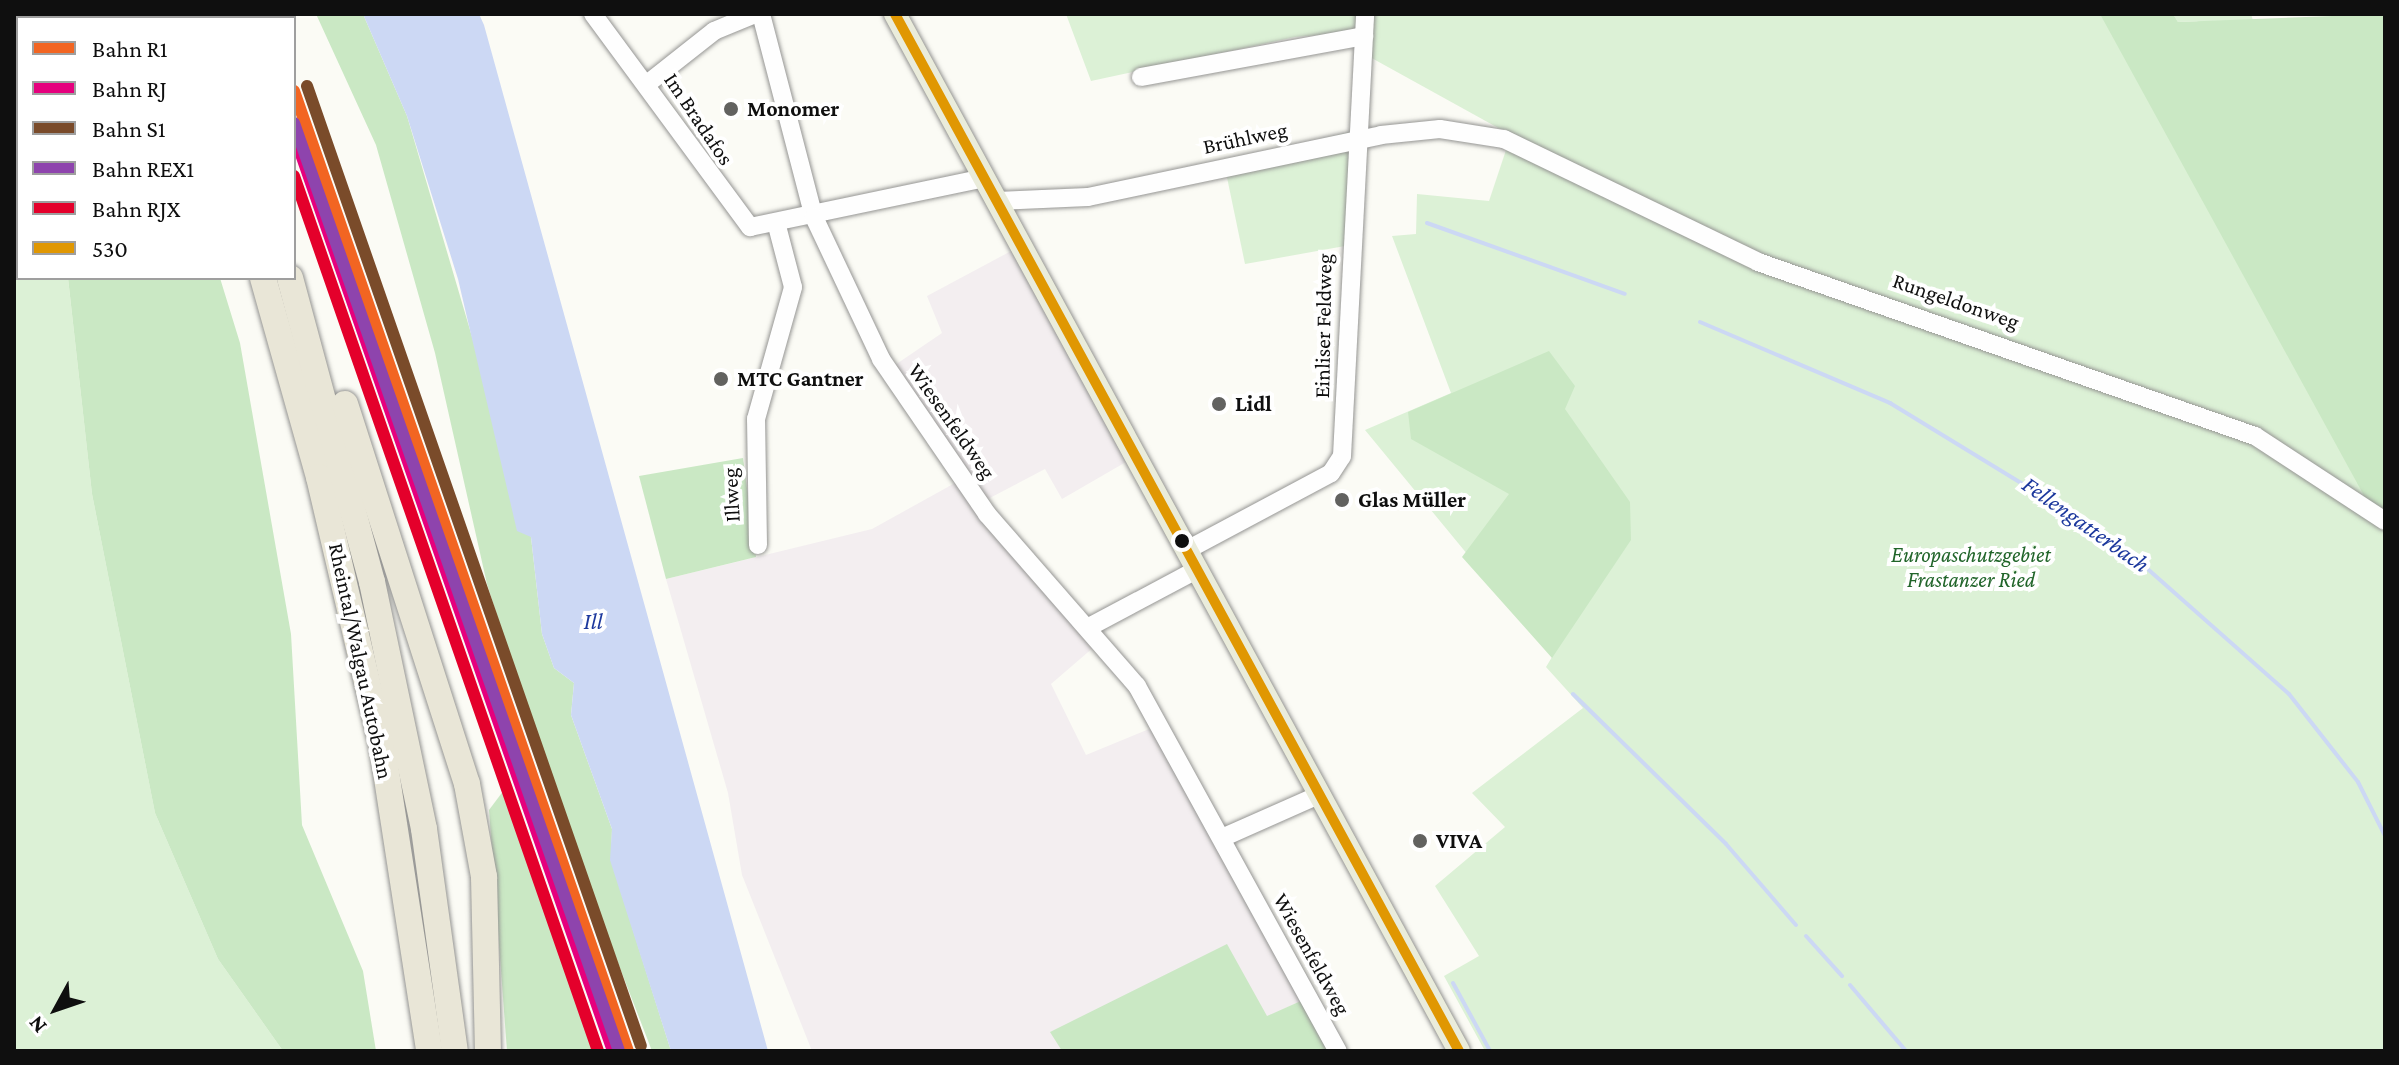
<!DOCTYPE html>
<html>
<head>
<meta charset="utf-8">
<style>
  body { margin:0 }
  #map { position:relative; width:2399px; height:1065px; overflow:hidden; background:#fbfbf5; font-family:"Crimson Pro",serif }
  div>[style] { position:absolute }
  .industrial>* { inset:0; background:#f3eef0 }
  .green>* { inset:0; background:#dcf1d6 }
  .forest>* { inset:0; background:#cae8c4 }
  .water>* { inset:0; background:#ccd8f4 }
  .stream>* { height:4px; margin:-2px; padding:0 2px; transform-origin:2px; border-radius:2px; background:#ccd8f4 }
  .roads { filter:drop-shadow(0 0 2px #959593) drop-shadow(0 0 2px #959593) }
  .minor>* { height:18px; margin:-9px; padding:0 9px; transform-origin:9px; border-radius:9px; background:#fefefe }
  .major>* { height:22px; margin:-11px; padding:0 11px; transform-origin:11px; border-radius:11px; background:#eaecdb }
  .highway>* { height:26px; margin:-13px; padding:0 13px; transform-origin:13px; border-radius:13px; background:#e9e6d7 }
  .bus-1>* { height:10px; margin:-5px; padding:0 5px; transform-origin:5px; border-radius:5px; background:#e09702 }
  .rail-1>* { height:12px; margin:-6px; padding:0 6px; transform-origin:6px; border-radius:6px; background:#f26522 }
  .rail-2>* { height:12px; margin:-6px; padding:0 6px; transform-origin:6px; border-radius:6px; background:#e5007d }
  .rail-3>* { height:12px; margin:-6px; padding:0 6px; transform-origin:6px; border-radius:6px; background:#7a4b2a }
  .rail-4>* { height:12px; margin:-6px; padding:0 6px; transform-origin:6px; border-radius:6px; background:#8e44ad }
  .rail-5>* { height:12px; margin:-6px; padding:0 6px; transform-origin:6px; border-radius:6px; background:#e4002b }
  .dots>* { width:22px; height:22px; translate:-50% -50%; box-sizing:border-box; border:4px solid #fff; border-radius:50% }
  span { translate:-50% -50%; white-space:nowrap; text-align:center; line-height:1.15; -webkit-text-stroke:8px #fff; paint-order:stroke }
  .poi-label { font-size:22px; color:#0f0f0f; font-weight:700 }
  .left { translate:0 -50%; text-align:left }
  .street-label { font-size:22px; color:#0f0f0f }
  .park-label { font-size:22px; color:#21652a; font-style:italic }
  .water-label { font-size:24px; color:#1c389d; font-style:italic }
  .frame { position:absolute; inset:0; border:16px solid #0f0f0f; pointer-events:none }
  .legend { position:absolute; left:16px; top:16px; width:280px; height:264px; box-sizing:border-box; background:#fff; border:2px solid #9f9f9f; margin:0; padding:10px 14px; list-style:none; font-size:24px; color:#0f0f0f }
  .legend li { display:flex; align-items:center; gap:16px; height:40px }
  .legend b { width:40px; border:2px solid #9f9f9f }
  .north { position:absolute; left:16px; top:969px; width:80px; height:80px; -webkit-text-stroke:6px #fff; paint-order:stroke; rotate:230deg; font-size:22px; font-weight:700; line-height:32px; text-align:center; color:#0f0f0f }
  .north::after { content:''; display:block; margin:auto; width:28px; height:36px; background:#0f0f0f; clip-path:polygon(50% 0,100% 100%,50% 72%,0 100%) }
</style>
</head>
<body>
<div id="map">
  <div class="industrial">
    <div style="clip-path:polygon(1013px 250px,1126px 462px,1062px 499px,1045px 469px,986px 500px,895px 365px,942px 333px,927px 296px)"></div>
    <div style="clip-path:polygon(955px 483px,1094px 647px,1051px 684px,1086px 755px,1154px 727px,1303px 1000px,1267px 1017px,1051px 1031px,1062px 1051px,812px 1051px,742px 875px,728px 793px,666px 579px,872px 529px)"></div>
  </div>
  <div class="green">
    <div style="clip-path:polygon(1066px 14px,2147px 14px,2162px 38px,2199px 21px,2178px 22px,2173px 14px,2251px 14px,2385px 450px,2385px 1051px,1485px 1051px,1444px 976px,1479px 956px,1435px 886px,1505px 827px,1472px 793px,1583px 708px,1546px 667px,1552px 657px,1365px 430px,1451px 393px,1392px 236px,1416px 234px,1417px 194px,1489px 201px,1511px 135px,1368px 56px,1368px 31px,1295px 37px,1091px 81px)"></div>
    <div style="clip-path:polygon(14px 108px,18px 278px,68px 278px,92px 494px,155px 813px,218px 959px,283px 1051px,14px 1051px)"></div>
    <div style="clip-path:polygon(1361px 129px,1356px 244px,1245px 264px,1224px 163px)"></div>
  </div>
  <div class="forest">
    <div style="clip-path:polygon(316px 14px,363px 14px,407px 116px,531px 537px,542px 634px,554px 668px,574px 683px,571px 715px,612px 829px,611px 860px,671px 1051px,652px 1051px,561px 815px,487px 584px,435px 353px,376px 145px)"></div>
    <div style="clip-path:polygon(2100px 14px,2173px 14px,2178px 22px,2385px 14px,2385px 534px)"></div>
    <div style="clip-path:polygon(68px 278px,220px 278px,240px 343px,291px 634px,302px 825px,363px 971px,376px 1051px,283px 1051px,218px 959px,155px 813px,92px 494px)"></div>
    <div style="clip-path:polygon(1549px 351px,1575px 386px,1565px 409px,1630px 502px,1631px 540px,1552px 658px,1462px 557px,1509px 494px,1411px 439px,1408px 412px)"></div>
    <div style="clip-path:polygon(743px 458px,756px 557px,666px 579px,639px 476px)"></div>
    <div style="clip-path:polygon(507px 786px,602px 1051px,507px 1051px,489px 810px)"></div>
    <div style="clip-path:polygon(1227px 944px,1267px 1016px,1303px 1000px,1328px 1051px,1062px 1051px,1050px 1032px)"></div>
  </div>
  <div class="water">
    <div style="clip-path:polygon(363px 14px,479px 14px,484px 25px,768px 1051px,671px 1051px,610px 860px,612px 829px,571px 715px,574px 683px,554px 668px,542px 634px,531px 537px,517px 531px,458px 279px,407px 116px)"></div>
  </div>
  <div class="stream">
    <div style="left:1427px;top:223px;width:210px;rotate:19.7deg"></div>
    <div style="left:1700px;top:322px;width:207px;rotate:23.1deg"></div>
    <div style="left:1890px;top:403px;width:265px;rotate:31.4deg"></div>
    <div style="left:2116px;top:541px;width:231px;rotate:41.5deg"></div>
    <div style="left:2289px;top:694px;width:112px;rotate:51.9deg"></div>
    <div style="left:2358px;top:782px;width:60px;rotate:63.4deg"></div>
    <div style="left:1573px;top:694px;width:214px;rotate:44.4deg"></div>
    <div style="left:1726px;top:844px;width:107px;rotate:49.2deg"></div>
    <div style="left:1806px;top:936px;width:54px;rotate:48deg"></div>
    <div style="left:1453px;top:983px;width:77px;rotate:61.4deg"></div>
    <div style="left:1850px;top:985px;width:87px;rotate:49.7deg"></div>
  </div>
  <div class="roads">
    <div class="minor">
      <div style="left:593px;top:14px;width:265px;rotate:53.6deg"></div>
      <div style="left:750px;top:227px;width:239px;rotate:-11.8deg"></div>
      <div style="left:761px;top:14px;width:210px;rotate:75.4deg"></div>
      <div style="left:814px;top:217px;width:157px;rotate:64.7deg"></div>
      <div style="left:881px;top:359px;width:188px;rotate:55.6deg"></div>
      <div style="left:987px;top:514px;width:228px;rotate:48.9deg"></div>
      <div style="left:1137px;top:686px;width:417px;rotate:61.2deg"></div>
      <div style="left:1141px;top:77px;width:227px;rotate:-10.4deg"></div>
      <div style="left:647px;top:84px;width:85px;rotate:-38.3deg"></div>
      <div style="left:714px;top:31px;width:44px;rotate:-22.5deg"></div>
      <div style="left:997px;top:201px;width:91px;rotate:-2.5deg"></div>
      <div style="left:1088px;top:197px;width:299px;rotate:-11.9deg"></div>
      <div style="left:1381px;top:135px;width:59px;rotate:-5.8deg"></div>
      <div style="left:1440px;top:129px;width:65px;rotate:8.9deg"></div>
      <div style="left:1504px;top:139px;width:282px;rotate:25.8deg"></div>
      <div style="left:1758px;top:262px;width:527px;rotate:19.3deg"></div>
      <div style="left:2255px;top:436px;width:155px;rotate:33.2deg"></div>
      <div style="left:758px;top:545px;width:126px;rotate:-90.9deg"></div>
      <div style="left:756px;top:419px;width:137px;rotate:-74.3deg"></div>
      <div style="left:793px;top:287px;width:63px;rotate:-104.7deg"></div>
      <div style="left:1187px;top:550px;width:163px;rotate:-28.1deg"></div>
      <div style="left:1331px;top:473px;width:20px;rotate:-57deg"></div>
      <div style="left:1342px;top:456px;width:443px;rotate:-87deg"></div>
      <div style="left:1089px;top:627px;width:123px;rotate:-28deg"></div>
      <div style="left:1224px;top:837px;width:104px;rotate:-23.9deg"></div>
    </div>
    <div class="major">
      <div style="left:895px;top:14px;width:1180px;rotate:61.46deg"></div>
    </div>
    <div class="highway">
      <div style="left:170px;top:14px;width:4px;rotate:76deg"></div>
      <div style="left:197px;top:14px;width:4px;rotate:76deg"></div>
      <div style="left:263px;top:278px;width:207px;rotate:74.3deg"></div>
      <div style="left:319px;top:477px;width:276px;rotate:76.8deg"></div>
      <div style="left:382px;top:746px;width:309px;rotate:81.2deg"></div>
      <div style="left:290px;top:278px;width:315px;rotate:74.9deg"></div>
      <div style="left:372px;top:582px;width:252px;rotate:78.1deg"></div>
      <div style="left:424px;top:829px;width:224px;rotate:82.1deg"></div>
      <div style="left:345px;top:404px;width:399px;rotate:72.2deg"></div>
      <div style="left:467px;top:784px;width:95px;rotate:79.6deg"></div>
      <div style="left:484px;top:877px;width:174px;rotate:88.7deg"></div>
    </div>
  </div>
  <div class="bus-1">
    <div style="left:895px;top:14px;width:1180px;rotate:61.46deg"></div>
  </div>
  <div class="rail-1">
    <div style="left:294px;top:91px;width:1016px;rotate:70.82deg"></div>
  </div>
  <div class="rail-2">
    <div style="left:294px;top:134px;width:971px;rotate:70.82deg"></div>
  </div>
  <div class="rail-3">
    <div style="left:307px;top:86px;width:1016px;rotate:70.82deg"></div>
  </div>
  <div class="rail-4">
    <div style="left:294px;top:123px;width:983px;rotate:70.7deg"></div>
  </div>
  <div class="rail-5">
    <div style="left:294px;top:176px;width:926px;rotate:70.84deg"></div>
  </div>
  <div class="dots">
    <div style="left:731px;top:109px;background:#626260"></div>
    <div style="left:721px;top:379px;background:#626260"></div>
    <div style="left:1219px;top:404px;background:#626260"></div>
    <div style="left:1342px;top:500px;background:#626260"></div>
    <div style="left:1182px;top:541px;background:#0f0f0f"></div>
    <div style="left:1420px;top:841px;background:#626260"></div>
  </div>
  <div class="poi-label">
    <span class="left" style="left:747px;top:109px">Monomer</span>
    <span class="left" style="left:737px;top:379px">MTC Gantner</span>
    <span class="left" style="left:1235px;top:404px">Lidl</span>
    <span class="left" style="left:1358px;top:500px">Glas Müller</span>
    <span class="left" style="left:1436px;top:841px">VIVA</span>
  </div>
  <div class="street-label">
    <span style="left:699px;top:119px;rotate:56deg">Im Bradafos</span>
    <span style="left:1245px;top:138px;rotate:-12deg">Brühlweg</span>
    <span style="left:1956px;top:301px;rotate:19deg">Rungeldonweg</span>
    <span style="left:1323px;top:326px;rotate:-89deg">Einliser Feldweg</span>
    <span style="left:952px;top:421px;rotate:55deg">Wiesenfeldweg</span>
    <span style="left:731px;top:495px;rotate:-93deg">Illweg</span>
    <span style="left:361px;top:661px;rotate:78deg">Rheintal/Walgau Autobahn</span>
    <span style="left:1312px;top:954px;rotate:61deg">Wiesenfeldweg</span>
  </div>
  <div class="park-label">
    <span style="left:1971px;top:567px">Europaschutzgebiet<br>Frastanzer Ried</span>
  </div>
  <div class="water-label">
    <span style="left:2086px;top:524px;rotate:35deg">Fellengatterbach</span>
    <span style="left:593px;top:621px">Ill</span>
  </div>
  <div class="frame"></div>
  <ul class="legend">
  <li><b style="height:10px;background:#f26522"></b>Bahn R1</li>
  <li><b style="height:10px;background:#e5007d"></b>Bahn RJ</li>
  <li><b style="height:10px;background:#7a4b2a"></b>Bahn S1</li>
  <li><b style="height:10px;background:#8e44ad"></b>Bahn REX1</li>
  <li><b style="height:10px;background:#e4002b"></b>Bahn RJX</li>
  <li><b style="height:10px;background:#e09702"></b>530</li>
  </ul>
  <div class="north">N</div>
</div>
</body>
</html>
